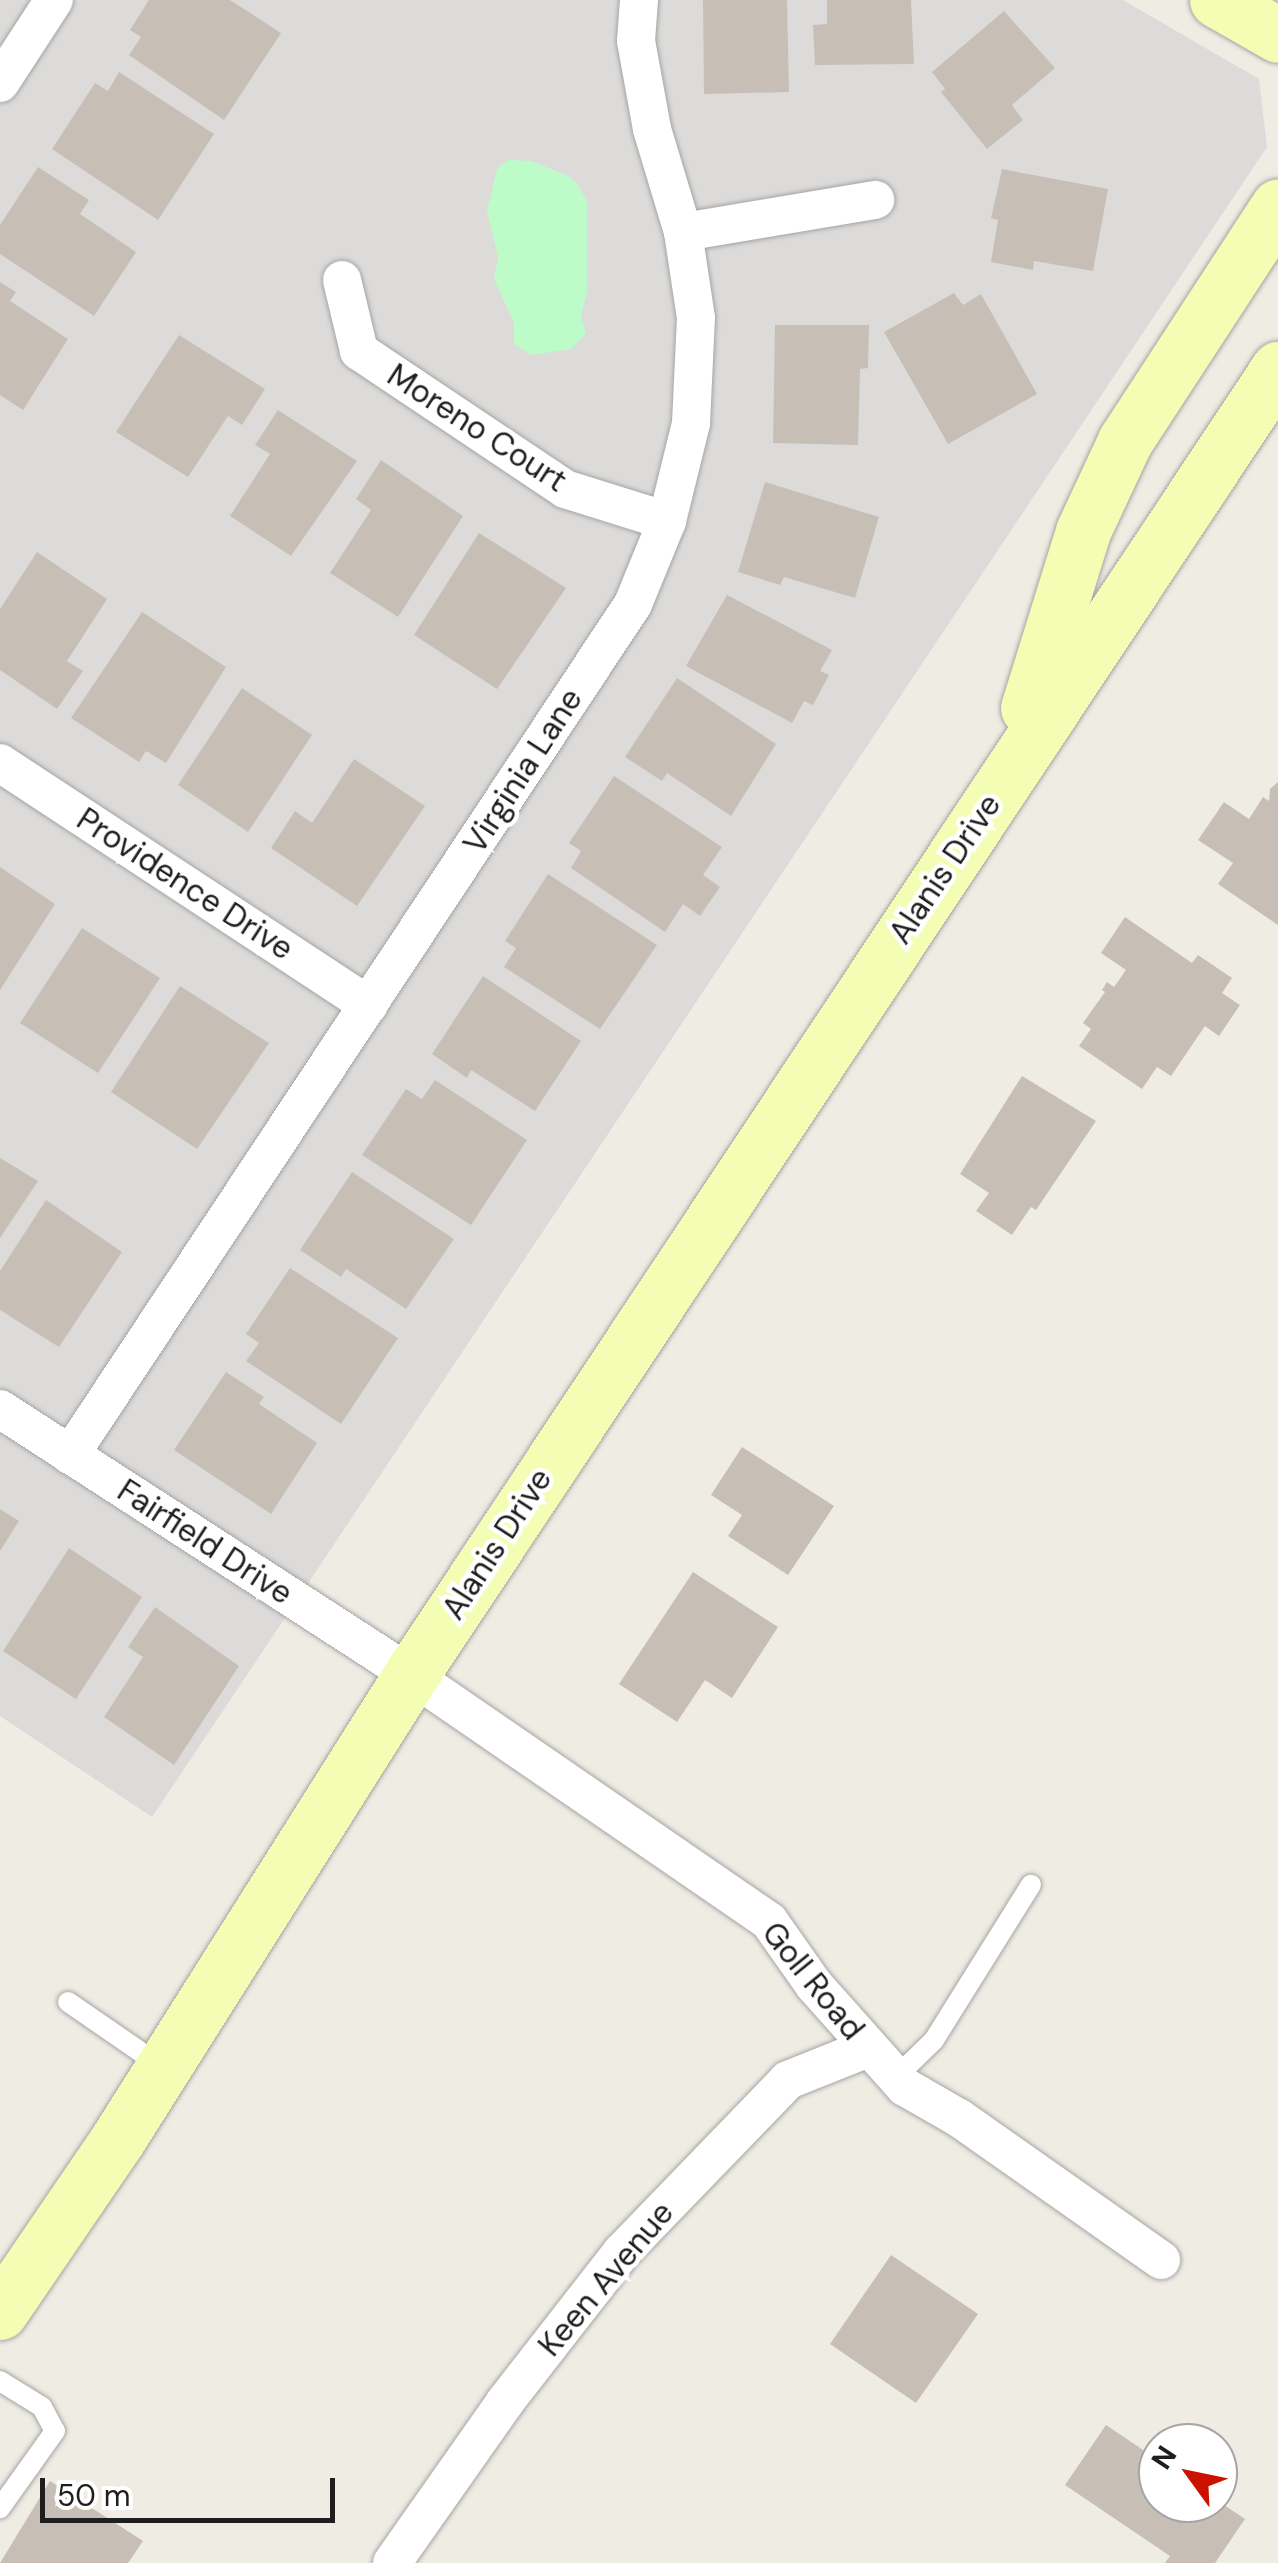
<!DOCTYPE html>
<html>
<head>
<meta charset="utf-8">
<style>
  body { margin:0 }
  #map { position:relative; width:1278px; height:2563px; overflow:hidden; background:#efece3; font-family:"DM Sans",sans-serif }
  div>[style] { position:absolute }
  .residential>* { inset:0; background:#dcdbda }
  .park>* { inset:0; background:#bdfcc8 }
  .building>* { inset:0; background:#c7bfb6 }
  .roads { filter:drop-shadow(0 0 2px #a5a5a5) drop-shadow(0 0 2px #a5a5a5) }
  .service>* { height:20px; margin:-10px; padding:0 10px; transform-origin:10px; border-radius:10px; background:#fff }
  .minor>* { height:38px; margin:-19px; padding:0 19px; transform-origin:19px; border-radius:19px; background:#fff }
  .secondary>* { height:55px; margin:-27.5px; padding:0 27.5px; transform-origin:27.5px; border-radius:27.5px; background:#f3fdb3 }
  span { translate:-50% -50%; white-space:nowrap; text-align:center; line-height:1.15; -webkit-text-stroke:9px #fff; paint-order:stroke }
  .street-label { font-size:32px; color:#1e1e1e }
  .north { position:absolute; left:1138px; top:2423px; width:100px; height:100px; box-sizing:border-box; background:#fff; border:2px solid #a5a5a5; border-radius:50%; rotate:303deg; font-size:28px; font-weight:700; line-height:40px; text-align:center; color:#1e1e1e }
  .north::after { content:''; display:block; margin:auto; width:35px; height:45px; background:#cb1200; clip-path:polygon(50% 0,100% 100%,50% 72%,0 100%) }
  .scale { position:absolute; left:40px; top:2478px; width:295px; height:45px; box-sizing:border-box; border:5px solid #1e1e1e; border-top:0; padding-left:12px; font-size:30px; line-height:35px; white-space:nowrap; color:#1e1e1e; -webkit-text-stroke:8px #fff; paint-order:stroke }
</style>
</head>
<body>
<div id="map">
  <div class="residential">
    <div style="clip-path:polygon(0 0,1123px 0,1259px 79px,1267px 147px,152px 1817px,0 1716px)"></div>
  </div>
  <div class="park">
    <div style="clip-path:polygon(508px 160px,531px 161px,566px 175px,576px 182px,587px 201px,587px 292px,581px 316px,586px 333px,571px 349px,531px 355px,514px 344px,514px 323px,494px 279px,498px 257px,487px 211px,497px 169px)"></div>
  </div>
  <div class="building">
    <div style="clip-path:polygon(149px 0,230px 0,281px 33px,224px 120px,129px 55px,141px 37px,130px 30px)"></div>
    <div style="clip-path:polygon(703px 0,787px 0,789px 92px,704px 94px)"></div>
    <div style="clip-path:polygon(827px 0,911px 0,914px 64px,815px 65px,813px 25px,827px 24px)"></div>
    <div style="clip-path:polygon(1004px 11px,1055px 68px,1012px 105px,1023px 120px,987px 149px,941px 92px,945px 89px,932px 72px)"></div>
    <div style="clip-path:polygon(119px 72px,214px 134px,158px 220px,52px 149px,95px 83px,108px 91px)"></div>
    <div style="clip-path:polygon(38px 167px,89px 200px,80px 214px,136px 252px,94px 316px,0 254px,0 225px)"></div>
    <div style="clip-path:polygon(1002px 169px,1108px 189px,1093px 271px,1034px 261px,1033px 270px,991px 262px,998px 220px,991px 218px)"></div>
    <div style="clip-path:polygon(0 282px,16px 292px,10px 301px,68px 339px,23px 410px,0 395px)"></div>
    <div style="clip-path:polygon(954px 293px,963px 305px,981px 294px,1037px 394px,948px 444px,884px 332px)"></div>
    <div style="clip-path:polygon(775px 325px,869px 325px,868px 368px,860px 369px,858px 445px,773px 443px)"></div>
    <div style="clip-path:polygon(179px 335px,265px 389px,242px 425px,228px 416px,188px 477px,116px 432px)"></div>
    <div style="clip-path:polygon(278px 410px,357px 461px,291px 556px,230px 516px,270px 454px,255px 445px)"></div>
    <div style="clip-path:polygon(381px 460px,463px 516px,398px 617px,330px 573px,371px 510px,356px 499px)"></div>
    <div style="clip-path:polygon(765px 482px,879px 517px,855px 598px,784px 577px,780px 585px,738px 572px)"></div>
    <div style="clip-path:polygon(479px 533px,566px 588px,497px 689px,414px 635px)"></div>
    <div style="clip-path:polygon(37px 552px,107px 599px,67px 661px,83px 671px,57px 709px,0 670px,0 609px)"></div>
    <div style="clip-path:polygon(727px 595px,832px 650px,820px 671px,829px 675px,813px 705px,804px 701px,792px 723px,686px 666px)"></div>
    <div style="clip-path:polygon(142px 612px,226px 667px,166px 763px,146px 751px,139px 762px,71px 718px)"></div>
    <div style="clip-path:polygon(677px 678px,776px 744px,731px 816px,667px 773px,662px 781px,625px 757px)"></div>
    <div style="clip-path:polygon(242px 688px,312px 735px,248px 832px,178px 785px)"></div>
    <div style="clip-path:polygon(354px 759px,425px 806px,357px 906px,271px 848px,295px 811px,312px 823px)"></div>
    <div style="clip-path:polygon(614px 776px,722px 847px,703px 875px,720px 887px,700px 916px,683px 904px,665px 932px,571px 868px,581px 851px,569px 843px)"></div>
    <div style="clip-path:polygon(1278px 782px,1278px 925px,1218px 884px,1233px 863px,1198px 840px,1224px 802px,1249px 819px,1263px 797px,1269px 801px,1270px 789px)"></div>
    <div style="clip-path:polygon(0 867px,55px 904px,0 990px)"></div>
    <div style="clip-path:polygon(548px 874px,657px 945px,600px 1029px,504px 967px,516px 948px,505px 941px)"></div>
    <div style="clip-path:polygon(1125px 917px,1192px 963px,1198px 955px,1232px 978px,1222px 993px,1240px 1005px,1219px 1036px,1205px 1026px,1171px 1076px,1157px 1067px,1142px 1089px,1079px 1046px,1091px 1029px,1083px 1023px,1105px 992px,1102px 990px,1107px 982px,1114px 987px,1126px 970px,1101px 953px)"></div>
    <div style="clip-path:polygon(82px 928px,160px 978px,98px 1073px,20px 1023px)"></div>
    <div style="clip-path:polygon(483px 976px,581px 1041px,535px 1111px,471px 1070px,467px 1078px,432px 1054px)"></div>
    <div style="clip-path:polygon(180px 986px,269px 1043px,197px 1149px,111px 1092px)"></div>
    <div style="clip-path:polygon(1022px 1076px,1096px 1121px,1036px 1210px,1031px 1207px,1012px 1235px,976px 1211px,989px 1193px,960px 1174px)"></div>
    <div style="clip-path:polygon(435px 1080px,527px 1140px,471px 1225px,362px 1155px,406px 1089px,422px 1099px)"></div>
    <div style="clip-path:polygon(0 1158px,38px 1181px,0 1238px)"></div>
    <div style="clip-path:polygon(352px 1172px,454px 1239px,406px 1309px,346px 1269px,341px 1277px,300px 1250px)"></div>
    <div style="clip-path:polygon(46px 1200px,122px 1252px,59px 1347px,0 1310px,0 1271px)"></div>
    <div style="clip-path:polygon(290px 1268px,398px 1338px,341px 1424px,246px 1361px,259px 1343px,246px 1334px)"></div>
    <div style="clip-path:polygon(226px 1372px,264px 1397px,259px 1404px,317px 1443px,271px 1514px,174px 1450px)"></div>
    <div style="clip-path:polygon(742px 1447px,834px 1506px,788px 1575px,728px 1536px,742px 1515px,711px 1495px)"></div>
    <div style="clip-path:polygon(0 1509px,19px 1521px,0 1551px)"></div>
    <div style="clip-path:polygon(69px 1548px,142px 1597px,76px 1699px,3px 1651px)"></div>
    <div style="clip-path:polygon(693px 1572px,778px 1627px,732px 1698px,705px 1680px,677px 1722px,619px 1684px)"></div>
    <div style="clip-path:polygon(155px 1607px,239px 1666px,174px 1765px,104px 1717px,143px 1657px,128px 1647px)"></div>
    <div style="clip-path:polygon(891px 2255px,978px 2314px,916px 2403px,830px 2344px)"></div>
    <div style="clip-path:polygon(1106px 2425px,1158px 2460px,1158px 2503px,1218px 2501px,1245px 2519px,1215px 2563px,1165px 2563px,1170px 2556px,1065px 2485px)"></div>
    <div style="clip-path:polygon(50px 2481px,143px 2541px,128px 2563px,0 2563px)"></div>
  </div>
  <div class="roads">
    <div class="service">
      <div style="left:68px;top:2002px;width:113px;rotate:34.5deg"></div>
      <div style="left:896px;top:2077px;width:53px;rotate:-44.2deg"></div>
      <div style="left:934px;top:2040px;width:183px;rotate:-58deg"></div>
      <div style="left:0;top:2381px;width:49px;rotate:31.8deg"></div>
      <div style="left:42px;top:2407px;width:27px;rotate:62deg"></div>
      <div style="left:55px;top:2431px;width:95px;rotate:125.5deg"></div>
    </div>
    <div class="minor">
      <div style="left:0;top:83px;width:99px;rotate:-57deg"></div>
      <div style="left:683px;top:232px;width:195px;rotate:-9.5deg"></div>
      <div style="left:342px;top:280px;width:73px;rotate:76.5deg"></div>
      <div style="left:359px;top:351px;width:248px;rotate:33.8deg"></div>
      <div style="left:565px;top:489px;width:107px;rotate:17.4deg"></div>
      <div style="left:0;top:763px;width:441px;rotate:33.3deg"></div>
      <div style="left:0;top:1409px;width:490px;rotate:32.9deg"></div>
      <div style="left:411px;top:1675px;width:434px;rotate:34.5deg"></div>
      <div style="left:769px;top:1921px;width:78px;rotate:54.9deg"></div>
      <div style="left:814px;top:1985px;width:137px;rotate:48.3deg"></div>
      <div style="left:905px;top:2087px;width:62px;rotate:29.9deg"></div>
      <div style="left:959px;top:2118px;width:247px;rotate:35.1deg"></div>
      <div style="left:70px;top:1455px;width:1020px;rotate:-56.51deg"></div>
      <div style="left:633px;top:604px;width:90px;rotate:-67.7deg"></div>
      <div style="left:667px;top:521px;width:101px;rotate:-76.2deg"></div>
      <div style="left:691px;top:423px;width:105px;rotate:-87.3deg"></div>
      <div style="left:696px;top:318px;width:87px;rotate:-98.6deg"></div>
      <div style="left:683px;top:232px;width:108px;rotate:-106.8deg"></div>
      <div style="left:652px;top:129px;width:89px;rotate:-100.3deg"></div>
      <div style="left:636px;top:41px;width:41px;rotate:-85.8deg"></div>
      <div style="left:392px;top:2563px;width:197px;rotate:-54.9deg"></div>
      <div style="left:505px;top:2402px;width:189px;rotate:-52.1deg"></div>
      <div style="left:621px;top:2253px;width:240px;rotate:-46deg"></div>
      <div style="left:788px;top:2080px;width:86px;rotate:-21.8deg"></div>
    </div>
    <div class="secondary">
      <div style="left:1217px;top:0;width:70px;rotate:29.8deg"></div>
      <div style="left:1028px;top:708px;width:185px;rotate:-72.7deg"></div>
      <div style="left:1083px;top:531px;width:99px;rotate:-65deg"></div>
      <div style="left:1125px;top:441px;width:280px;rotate:-56.9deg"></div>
      <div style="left:0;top:2312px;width:209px;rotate:-55.7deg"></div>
      <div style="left:118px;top:2139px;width:549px;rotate:-57.73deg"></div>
      <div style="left:411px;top:1675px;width:1568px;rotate:-56.42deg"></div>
    </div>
  </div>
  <div class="street-label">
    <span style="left:477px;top:428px;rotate:33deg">Moreno Court</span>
    <span style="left:523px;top:771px;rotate:-57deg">Virginia Lane</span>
    <span style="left:945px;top:869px;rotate:-56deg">Alanis Drive</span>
    <span style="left:185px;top:884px;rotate:33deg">Providence Drive</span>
    <span style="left:205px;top:1542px;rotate:33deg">Fairfield Drive</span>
    <span style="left:497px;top:1544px;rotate:-57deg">Alanis Drive</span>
    <span style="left:813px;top:1981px;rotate:51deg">Goll Road</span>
    <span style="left:606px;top:2279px;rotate:-50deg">Keen Avenue</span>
  </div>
  <div class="north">N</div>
  <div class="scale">50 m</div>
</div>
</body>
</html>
